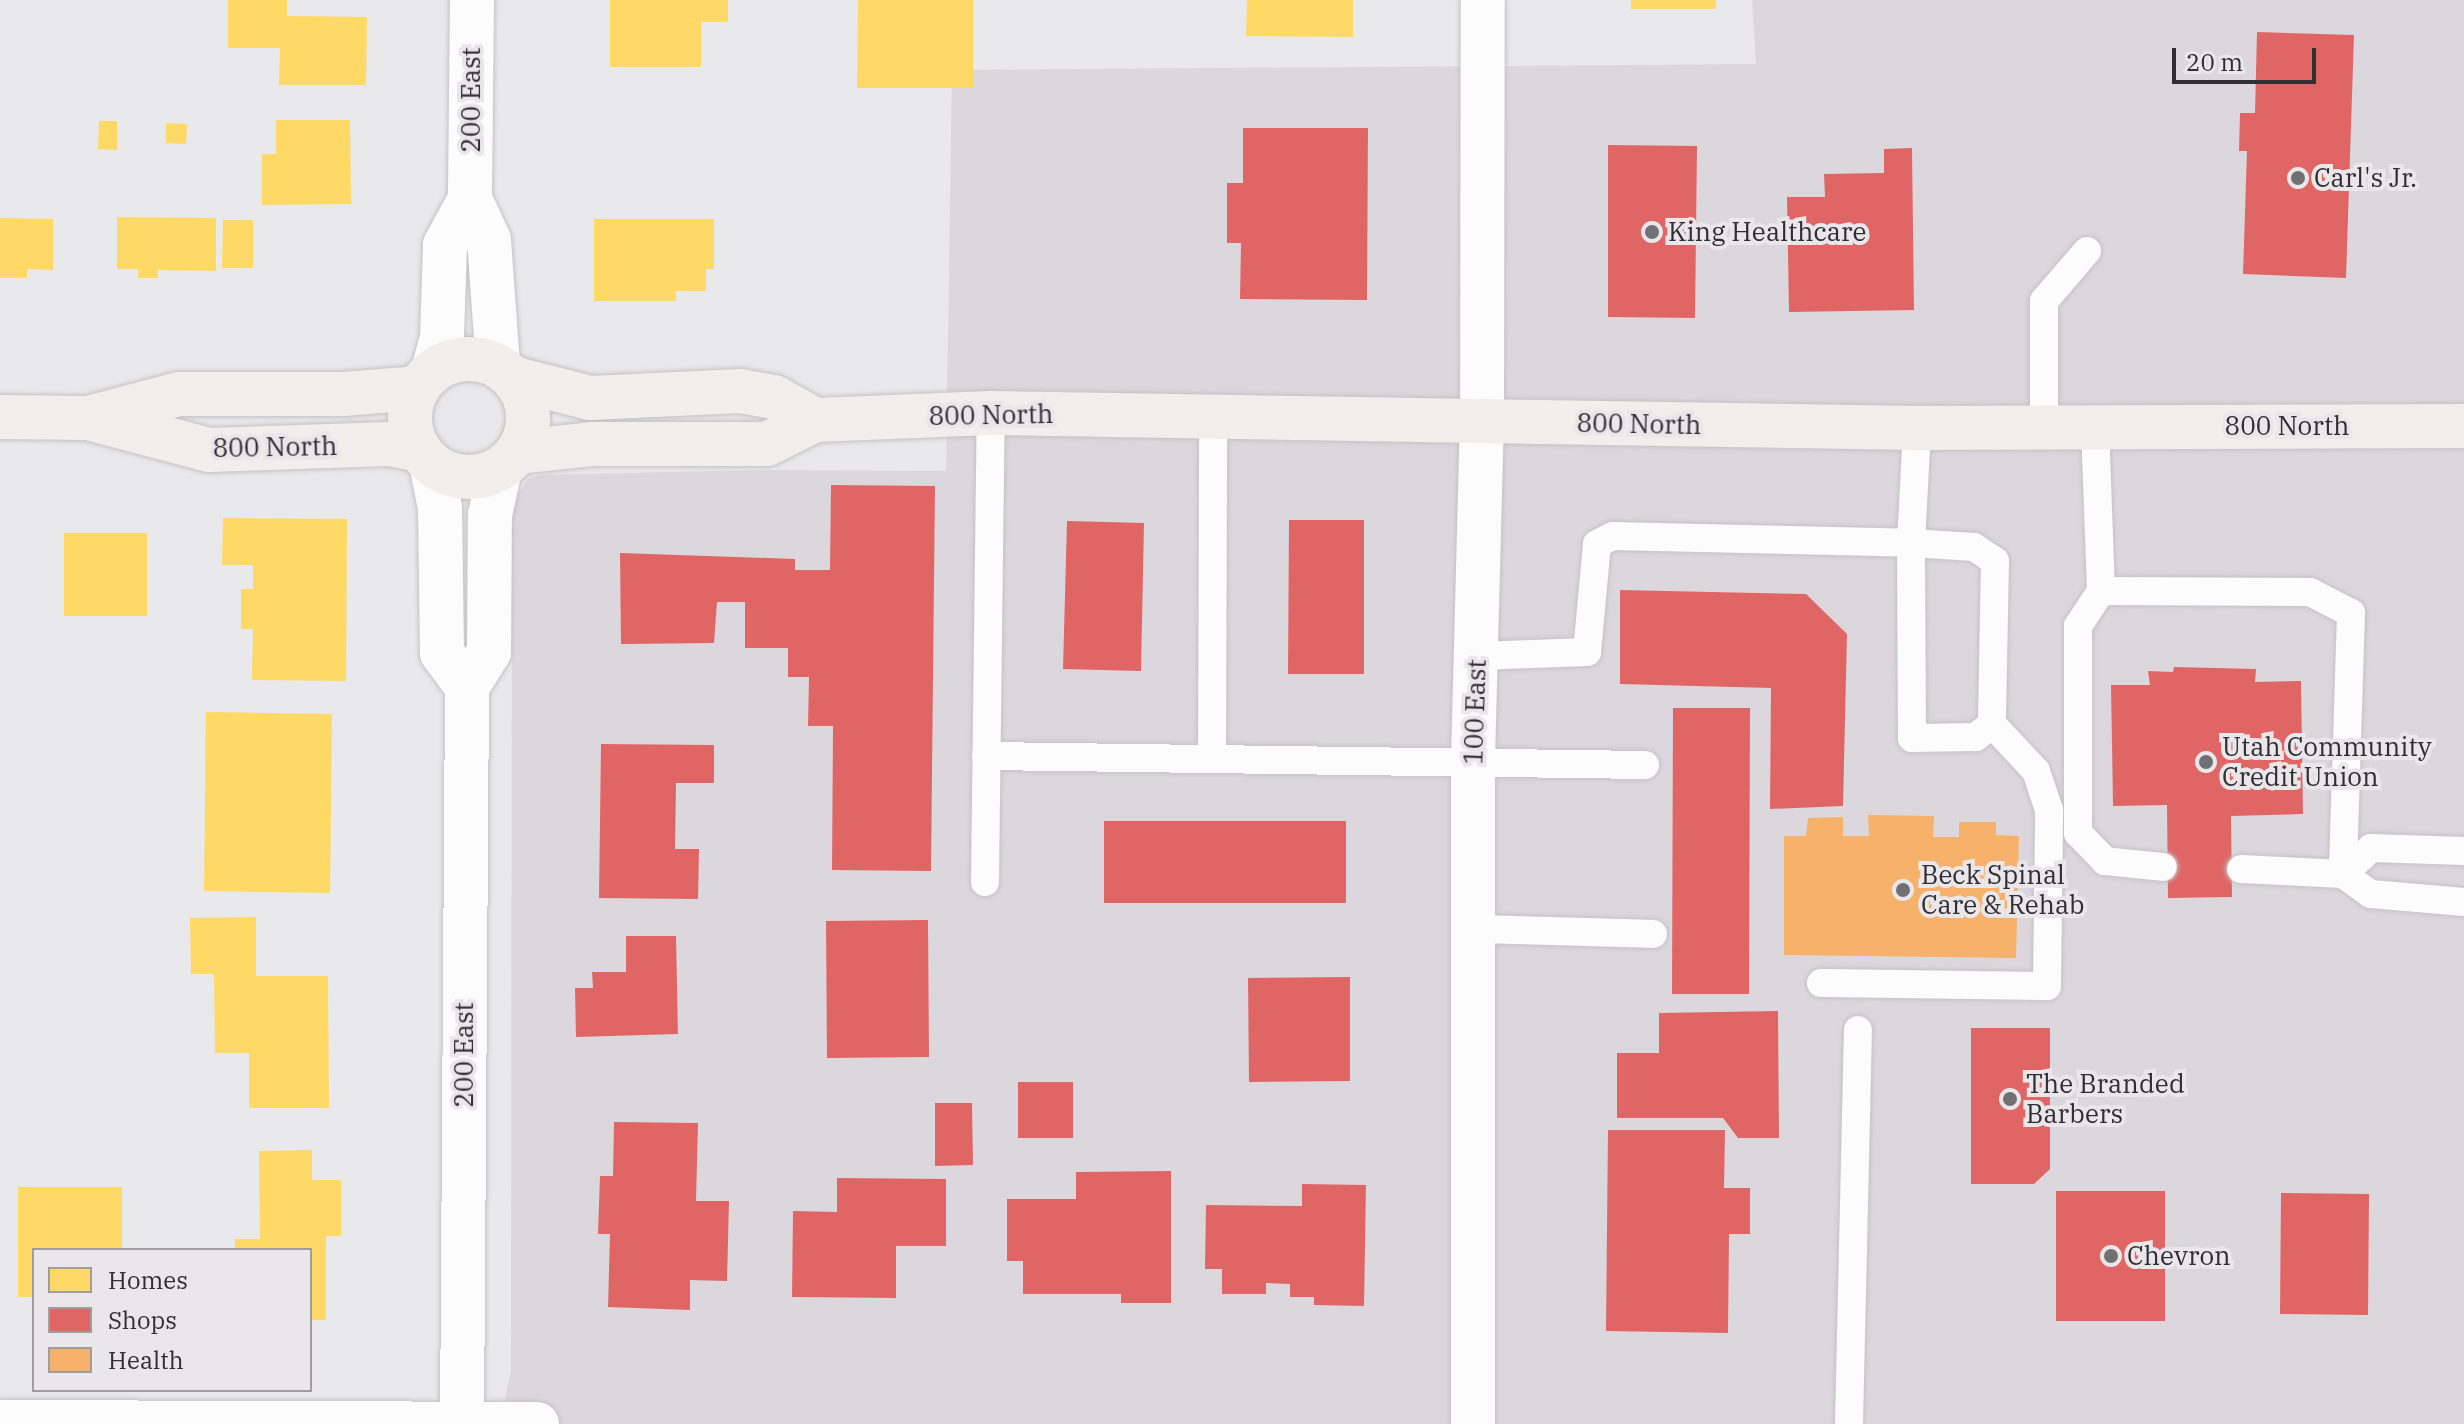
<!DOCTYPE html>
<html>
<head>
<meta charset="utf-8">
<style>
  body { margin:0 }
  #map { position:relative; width:2464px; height:1424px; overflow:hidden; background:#e9e8ea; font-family:"IBM Plex Serif",serif }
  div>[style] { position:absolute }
  .built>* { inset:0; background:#dcd7dd }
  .homes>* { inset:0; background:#ffd966 }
  .shops>* { inset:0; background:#e06666 }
  .health>* { inset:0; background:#f6b26b }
  .roads { filter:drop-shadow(0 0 2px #c4c3c5) drop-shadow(0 0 2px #c4c3c5) }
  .lane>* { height:28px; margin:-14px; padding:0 14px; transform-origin:14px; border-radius:14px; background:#fcfcfc }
  .street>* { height:44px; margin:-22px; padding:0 22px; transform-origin:22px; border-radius:22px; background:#fcfcfc }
  .secondary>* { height:44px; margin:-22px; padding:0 22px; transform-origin:22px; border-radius:22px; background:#f1eeeb }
  .secondary>.ring { margin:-22px; padding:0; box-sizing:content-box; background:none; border:44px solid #f1eeeb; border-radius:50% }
  .dots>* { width:22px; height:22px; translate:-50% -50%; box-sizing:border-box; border:4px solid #eae7eb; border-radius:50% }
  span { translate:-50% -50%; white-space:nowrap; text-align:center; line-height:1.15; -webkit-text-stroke:8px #eae7eb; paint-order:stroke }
  .street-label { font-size:26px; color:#302f31 }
  .poi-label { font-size:26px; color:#302f31 }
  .left { translate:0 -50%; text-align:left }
  .legend { position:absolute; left:32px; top:1248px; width:280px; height:144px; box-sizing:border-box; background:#eae7eb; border:2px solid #a09da1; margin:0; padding:10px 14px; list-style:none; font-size:24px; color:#302f31 }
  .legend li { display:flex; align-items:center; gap:16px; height:40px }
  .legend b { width:40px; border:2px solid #a09da1 }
  .scale { position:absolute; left:2172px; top:48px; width:144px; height:36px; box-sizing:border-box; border:4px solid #302f31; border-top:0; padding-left:10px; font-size:24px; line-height:28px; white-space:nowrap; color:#302f31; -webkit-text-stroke:6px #eae7eb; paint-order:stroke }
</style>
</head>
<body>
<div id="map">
  <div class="built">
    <div style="clip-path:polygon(1752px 0,2464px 0,2464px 1424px,500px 1424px,511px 1369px,512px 526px,515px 500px,528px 479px,541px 475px,757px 470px,946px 471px,952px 70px,1756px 64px)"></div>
  </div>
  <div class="homes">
    <div style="clip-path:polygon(228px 0,287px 0,287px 16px,367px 17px,366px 85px,279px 85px,280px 48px,228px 48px)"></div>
    <div style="clip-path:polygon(610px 0,728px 0,728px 22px,701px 22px,701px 67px,610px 67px)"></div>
    <div style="clip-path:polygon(858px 0,973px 0,973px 88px,857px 88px)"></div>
    <div style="clip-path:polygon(1247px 0,1353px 0,1353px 37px,1246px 36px)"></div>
    <div style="clip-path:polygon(1631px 0,1716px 0,1716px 9px,1631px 9px)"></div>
    <div style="clip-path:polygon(276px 120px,350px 120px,351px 204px,262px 205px,262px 154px,276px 154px)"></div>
    <div style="clip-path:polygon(99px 121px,117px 121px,117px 150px,98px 149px)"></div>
    <div style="clip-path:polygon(166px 123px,187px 124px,186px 144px,166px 143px)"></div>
    <div style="clip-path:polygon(117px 217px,216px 218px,216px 271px,158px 270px,158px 278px,138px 278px,138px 269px,117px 269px)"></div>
    <div style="clip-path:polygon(0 218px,53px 219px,53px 270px,27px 269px,27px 278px,0 278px)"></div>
    <div style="clip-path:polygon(594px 219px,714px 219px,714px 269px,706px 269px,706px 291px,676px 291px,676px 301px,594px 301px)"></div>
    <div style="clip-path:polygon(223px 220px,253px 220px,253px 268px,222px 268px)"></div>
    <div style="clip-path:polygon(223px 518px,347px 519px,346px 681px,252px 680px,253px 629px,241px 629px,241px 589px,253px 589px,253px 565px,222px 565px)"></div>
    <div style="clip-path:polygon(64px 533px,147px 533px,147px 616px,64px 616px)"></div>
    <div style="clip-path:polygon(206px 712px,332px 714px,330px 893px,204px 891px)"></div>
    <div style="clip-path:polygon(256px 917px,256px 976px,328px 976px,329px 1108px,249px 1108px,249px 1053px,215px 1053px,214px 974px,191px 974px,190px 918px)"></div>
    <div style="clip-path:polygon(312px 1150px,312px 1180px,341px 1180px,341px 1236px,326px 1236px,326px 1320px,310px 1320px,310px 1250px,235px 1250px,235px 1239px,260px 1239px,259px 1151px)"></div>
    <div style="clip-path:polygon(18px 1187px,122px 1187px,122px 1250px,34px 1250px,34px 1297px,18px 1297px)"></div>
  </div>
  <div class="shops">
    <div style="clip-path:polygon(2257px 32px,2354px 35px,2346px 278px,2243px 274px,2247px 151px,2239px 151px,2240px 113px,2255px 113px)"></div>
    <div style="clip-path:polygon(1243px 128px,1368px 128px,1367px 300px,1240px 299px,1241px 243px,1227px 243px,1227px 183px,1243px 183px)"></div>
    <div style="clip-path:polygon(1608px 145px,1697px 146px,1695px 318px,1608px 317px)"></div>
    <div style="clip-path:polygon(1912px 148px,1914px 310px,1789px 312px,1787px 197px,1825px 197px,1824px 174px,1884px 173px,1884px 149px)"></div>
    <div style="clip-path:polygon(831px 485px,935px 486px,931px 871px,832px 870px,833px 726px,808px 726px,809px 677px,788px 677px,788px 648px,745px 648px,745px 602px,717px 602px,714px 643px,621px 644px,620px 553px,795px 559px,795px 570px,830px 570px)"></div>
    <div style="clip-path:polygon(1289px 520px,1364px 520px,1364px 674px,1288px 674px)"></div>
    <div style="clip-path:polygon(1067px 521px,1144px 523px,1141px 671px,1063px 669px)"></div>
    <div style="clip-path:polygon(1620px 590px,1806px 594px,1847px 634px,1843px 806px,1770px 809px,1771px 688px,1620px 684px)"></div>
    <div style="clip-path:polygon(2174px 667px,2256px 669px,2255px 682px,2301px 681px,2303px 814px,2231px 816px,2232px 897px,2168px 898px,2167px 805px,2113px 806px,2111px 685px,2150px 685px,2148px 671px,2173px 672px)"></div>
    <div style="clip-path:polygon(1673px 708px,1750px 708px,1749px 994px,1672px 994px)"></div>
    <div style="clip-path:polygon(601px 744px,714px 745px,714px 783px,676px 783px,675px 849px,699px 849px,698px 899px,599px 898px)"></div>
    <div style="clip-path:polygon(1104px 821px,1346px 821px,1346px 903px,1104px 903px)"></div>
    <div style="clip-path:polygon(928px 920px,929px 1057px,827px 1058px,826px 921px)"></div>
    <div style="clip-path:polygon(626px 936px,676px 936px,678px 1034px,576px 1037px,575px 988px,593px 988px,592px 972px,626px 972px)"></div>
    <div style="clip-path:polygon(1350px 977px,1350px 1081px,1249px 1082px,1248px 978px)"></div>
    <div style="clip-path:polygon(1778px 1011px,1779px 1138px,1738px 1138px,1723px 1118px,1617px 1118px,1617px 1053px,1659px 1053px,1659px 1013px)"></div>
    <div style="clip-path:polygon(1971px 1028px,2050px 1028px,2050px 1169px,2034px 1184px,1971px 1184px)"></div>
    <div style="clip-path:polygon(1018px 1082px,1073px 1082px,1073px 1138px,1018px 1138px)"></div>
    <div style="clip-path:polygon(935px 1103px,972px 1103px,973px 1165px,935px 1166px)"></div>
    <div style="clip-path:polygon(614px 1122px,698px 1123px,696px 1201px,729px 1201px,727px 1281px,690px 1280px,690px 1310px,608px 1307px,610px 1234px,598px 1234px,600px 1176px,613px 1176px)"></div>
    <div style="clip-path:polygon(1608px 1130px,1725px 1130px,1724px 1188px,1750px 1188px,1750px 1234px,1729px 1234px,1728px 1333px,1606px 1331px)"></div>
    <div style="clip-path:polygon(1171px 1171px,1171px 1303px,1121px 1303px,1121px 1294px,1023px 1294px,1023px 1261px,1007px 1261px,1007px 1199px,1076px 1199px,1076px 1172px)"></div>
    <div style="clip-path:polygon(837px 1178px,946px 1179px,946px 1246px,896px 1246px,896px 1298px,792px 1297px,793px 1211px,837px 1212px)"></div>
    <div style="clip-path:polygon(1302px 1184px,1366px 1185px,1364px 1306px,1314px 1305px,1314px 1297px,1290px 1297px,1290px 1284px,1266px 1283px,1266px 1294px,1222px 1294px,1222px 1269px,1205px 1269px,1206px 1205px,1302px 1206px)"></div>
    <div style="clip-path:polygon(2056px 1191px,2165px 1191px,2165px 1321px,2056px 1321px)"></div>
    <div style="clip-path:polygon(2281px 1193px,2369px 1194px,2368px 1315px,2280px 1314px)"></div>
  </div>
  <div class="health">
    <div style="clip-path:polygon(1868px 815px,1934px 816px,1933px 837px,1959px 837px,1959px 822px,1996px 822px,1996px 835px,2019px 836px,2016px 958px,1784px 955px,1784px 836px,1806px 836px,1808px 818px,1843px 817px,1843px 836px,1869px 836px)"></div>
  </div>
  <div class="roads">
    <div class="lane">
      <div style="left:2095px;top:427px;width:164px;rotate:87.9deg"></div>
      <div style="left:2101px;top:591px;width:209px;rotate:0.3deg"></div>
      <div style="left:2310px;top:592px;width:46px;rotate:27.1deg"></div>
      <div style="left:2351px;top:613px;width:261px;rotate:91.8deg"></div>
      <div style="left:2343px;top:874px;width:102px;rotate:-177.2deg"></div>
      <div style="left:2044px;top:428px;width:127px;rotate:-90deg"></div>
      <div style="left:2044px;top:301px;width:66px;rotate:-49.3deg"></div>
      <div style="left:2101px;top:591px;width:42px;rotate:123.3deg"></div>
      <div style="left:2078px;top:626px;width:207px;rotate:90deg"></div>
      <div style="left:2078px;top:833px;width:39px;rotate:46deg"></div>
      <div style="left:2105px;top:861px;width:58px;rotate:5.9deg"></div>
      <div style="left:1477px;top:656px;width:110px;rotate:-2.1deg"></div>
      <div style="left:1587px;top:652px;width:108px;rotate:-84.7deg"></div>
      <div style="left:1597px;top:544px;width:18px;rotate:-27deg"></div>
      <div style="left:1613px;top:536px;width:298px;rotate:1.3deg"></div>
      <div style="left:1911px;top:543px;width:63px;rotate:3.6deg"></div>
      <div style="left:1974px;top:547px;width:25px;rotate:34deg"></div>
      <div style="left:1995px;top:561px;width:163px;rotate:91.1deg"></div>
      <div style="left:1992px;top:724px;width:21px;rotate:141deg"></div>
      <div style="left:1976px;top:737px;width:64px;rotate:179.1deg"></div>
      <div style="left:1912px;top:738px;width:195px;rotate:-90.3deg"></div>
      <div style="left:1911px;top:543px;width:115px;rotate:-87deg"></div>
      <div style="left:986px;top:756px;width:659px;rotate:0.78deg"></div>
      <div style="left:1212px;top:759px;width:342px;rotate:-89.8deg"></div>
      <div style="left:2464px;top:851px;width:93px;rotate:-178.2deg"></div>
      <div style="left:2371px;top:848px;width:38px;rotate:137deg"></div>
      <div style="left:2343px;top:874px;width:34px;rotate:36deg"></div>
      <div style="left:2371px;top:894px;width:93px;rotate:4.9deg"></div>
      <div style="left:985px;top:882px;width:469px;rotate:-89.3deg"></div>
      <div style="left:1475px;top:929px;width:178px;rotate:1.6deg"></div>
      <div style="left:1821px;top:983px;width:226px;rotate:0.8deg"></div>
      <div style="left:2047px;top:986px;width:176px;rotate:-89.3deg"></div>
      <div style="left:2049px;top:810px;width:41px;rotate:-108.4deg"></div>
      <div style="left:2036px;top:771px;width:64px;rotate:-133.1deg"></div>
      <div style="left:1849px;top:1424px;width:394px;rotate:-88.7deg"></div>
    </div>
    <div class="street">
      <div style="left:472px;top:0;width:199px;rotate:90.6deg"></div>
      <div style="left:470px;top:199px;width:45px;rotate:65.1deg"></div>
      <div style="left:489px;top:240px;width:125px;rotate:85.9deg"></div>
      <div style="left:433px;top:371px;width:35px;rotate:-75deg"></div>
      <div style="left:442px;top:337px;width:92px;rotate:-88.1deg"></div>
      <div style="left:445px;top:245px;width:52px;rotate:-61.5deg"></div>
      <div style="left:431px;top:463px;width:46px;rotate:78.7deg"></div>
      <div style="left:440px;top:508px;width:145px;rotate:89.2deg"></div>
      <div style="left:442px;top:653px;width:42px;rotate:53.7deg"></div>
      <div style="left:0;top:1422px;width:537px;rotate:0.21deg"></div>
      <div style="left:462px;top:1424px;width:737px;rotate:-89.61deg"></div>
      <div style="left:467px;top:687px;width:41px;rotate:-57.8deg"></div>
      <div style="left:489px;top:652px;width:137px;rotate:-89.6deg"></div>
      <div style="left:490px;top:515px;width:47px;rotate:-77.7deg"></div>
      <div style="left:1473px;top:1424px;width:664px;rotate:-90deg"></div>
      <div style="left:1473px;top:760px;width:339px;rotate:-88.5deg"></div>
      <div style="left:1482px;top:421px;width:421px;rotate:-89.9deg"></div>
    </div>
    <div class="secondary">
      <div class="ring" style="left:410px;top:359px;width:74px;height:74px"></div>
      <div style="left:516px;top:379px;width:76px;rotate:14.4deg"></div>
      <div style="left:590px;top:398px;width:150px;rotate:-2.7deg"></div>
      <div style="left:740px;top:391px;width:35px;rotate:10deg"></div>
      <div style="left:774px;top:397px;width:47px;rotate:29.3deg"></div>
      <div style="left:0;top:417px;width:88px;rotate:0.7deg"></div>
      <div style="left:88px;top:418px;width:94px;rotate:-14.8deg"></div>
      <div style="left:179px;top:394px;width:164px"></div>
      <div style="left:343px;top:394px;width:74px;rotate:-4.6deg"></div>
      <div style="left:88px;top:418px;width:125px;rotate:14.8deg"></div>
      <div style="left:209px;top:450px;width:180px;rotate:-1.9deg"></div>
      <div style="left:389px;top:444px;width:31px;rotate:11deg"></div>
      <div style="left:518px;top:452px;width:74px;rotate:-6.2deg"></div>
      <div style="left:592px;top:444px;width:175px"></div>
      <div style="left:767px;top:444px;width:54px;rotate:-26.6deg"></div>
      <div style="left:815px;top:420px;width:176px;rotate:-2.3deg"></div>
      <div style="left:991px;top:413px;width:926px;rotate:0.93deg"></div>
      <div style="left:1917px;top:428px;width:547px;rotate:-0.21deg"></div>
    </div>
  </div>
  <div class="dots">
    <div style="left:2298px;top:178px;background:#717072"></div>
    <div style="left:1652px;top:232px;background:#717072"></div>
    <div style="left:2206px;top:762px;background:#717072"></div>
    <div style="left:1903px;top:890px;background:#717072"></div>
    <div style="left:2010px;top:1099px;background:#717072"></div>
    <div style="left:2111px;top:1256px;background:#717072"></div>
  </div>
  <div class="street-label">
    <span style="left:471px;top:100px;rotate:-90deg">200 East</span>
    <span style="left:991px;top:415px;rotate:-1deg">800 North</span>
    <span style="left:1639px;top:424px;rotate:1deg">800 North</span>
    <span style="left:2287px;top:426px">800 North</span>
    <span style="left:275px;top:447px;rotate:-1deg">800 North</span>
    <span style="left:1475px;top:712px;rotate:-88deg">100 East</span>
    <span style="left:464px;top:1055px;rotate:-90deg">200 East</span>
  </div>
  <div class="poi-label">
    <span class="left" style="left:2314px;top:178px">Carl's Jr.</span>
    <span class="left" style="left:1668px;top:232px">King Healthcare</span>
    <span class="left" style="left:2222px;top:762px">Utah Community<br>Credit Union</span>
    <span class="left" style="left:1921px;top:890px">Beck Spinal<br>Care &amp; Rehab</span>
    <span class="left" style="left:2026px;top:1099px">The Branded<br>Barbers</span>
    <span class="left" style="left:2127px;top:1256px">Chevron</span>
  </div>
  <ul class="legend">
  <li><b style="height:22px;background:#ffd966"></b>Homes</li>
  <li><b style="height:22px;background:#e06666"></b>Shops</li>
  <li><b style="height:22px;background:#f6b26b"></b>Health</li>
  </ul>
  <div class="scale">20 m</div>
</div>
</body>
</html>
